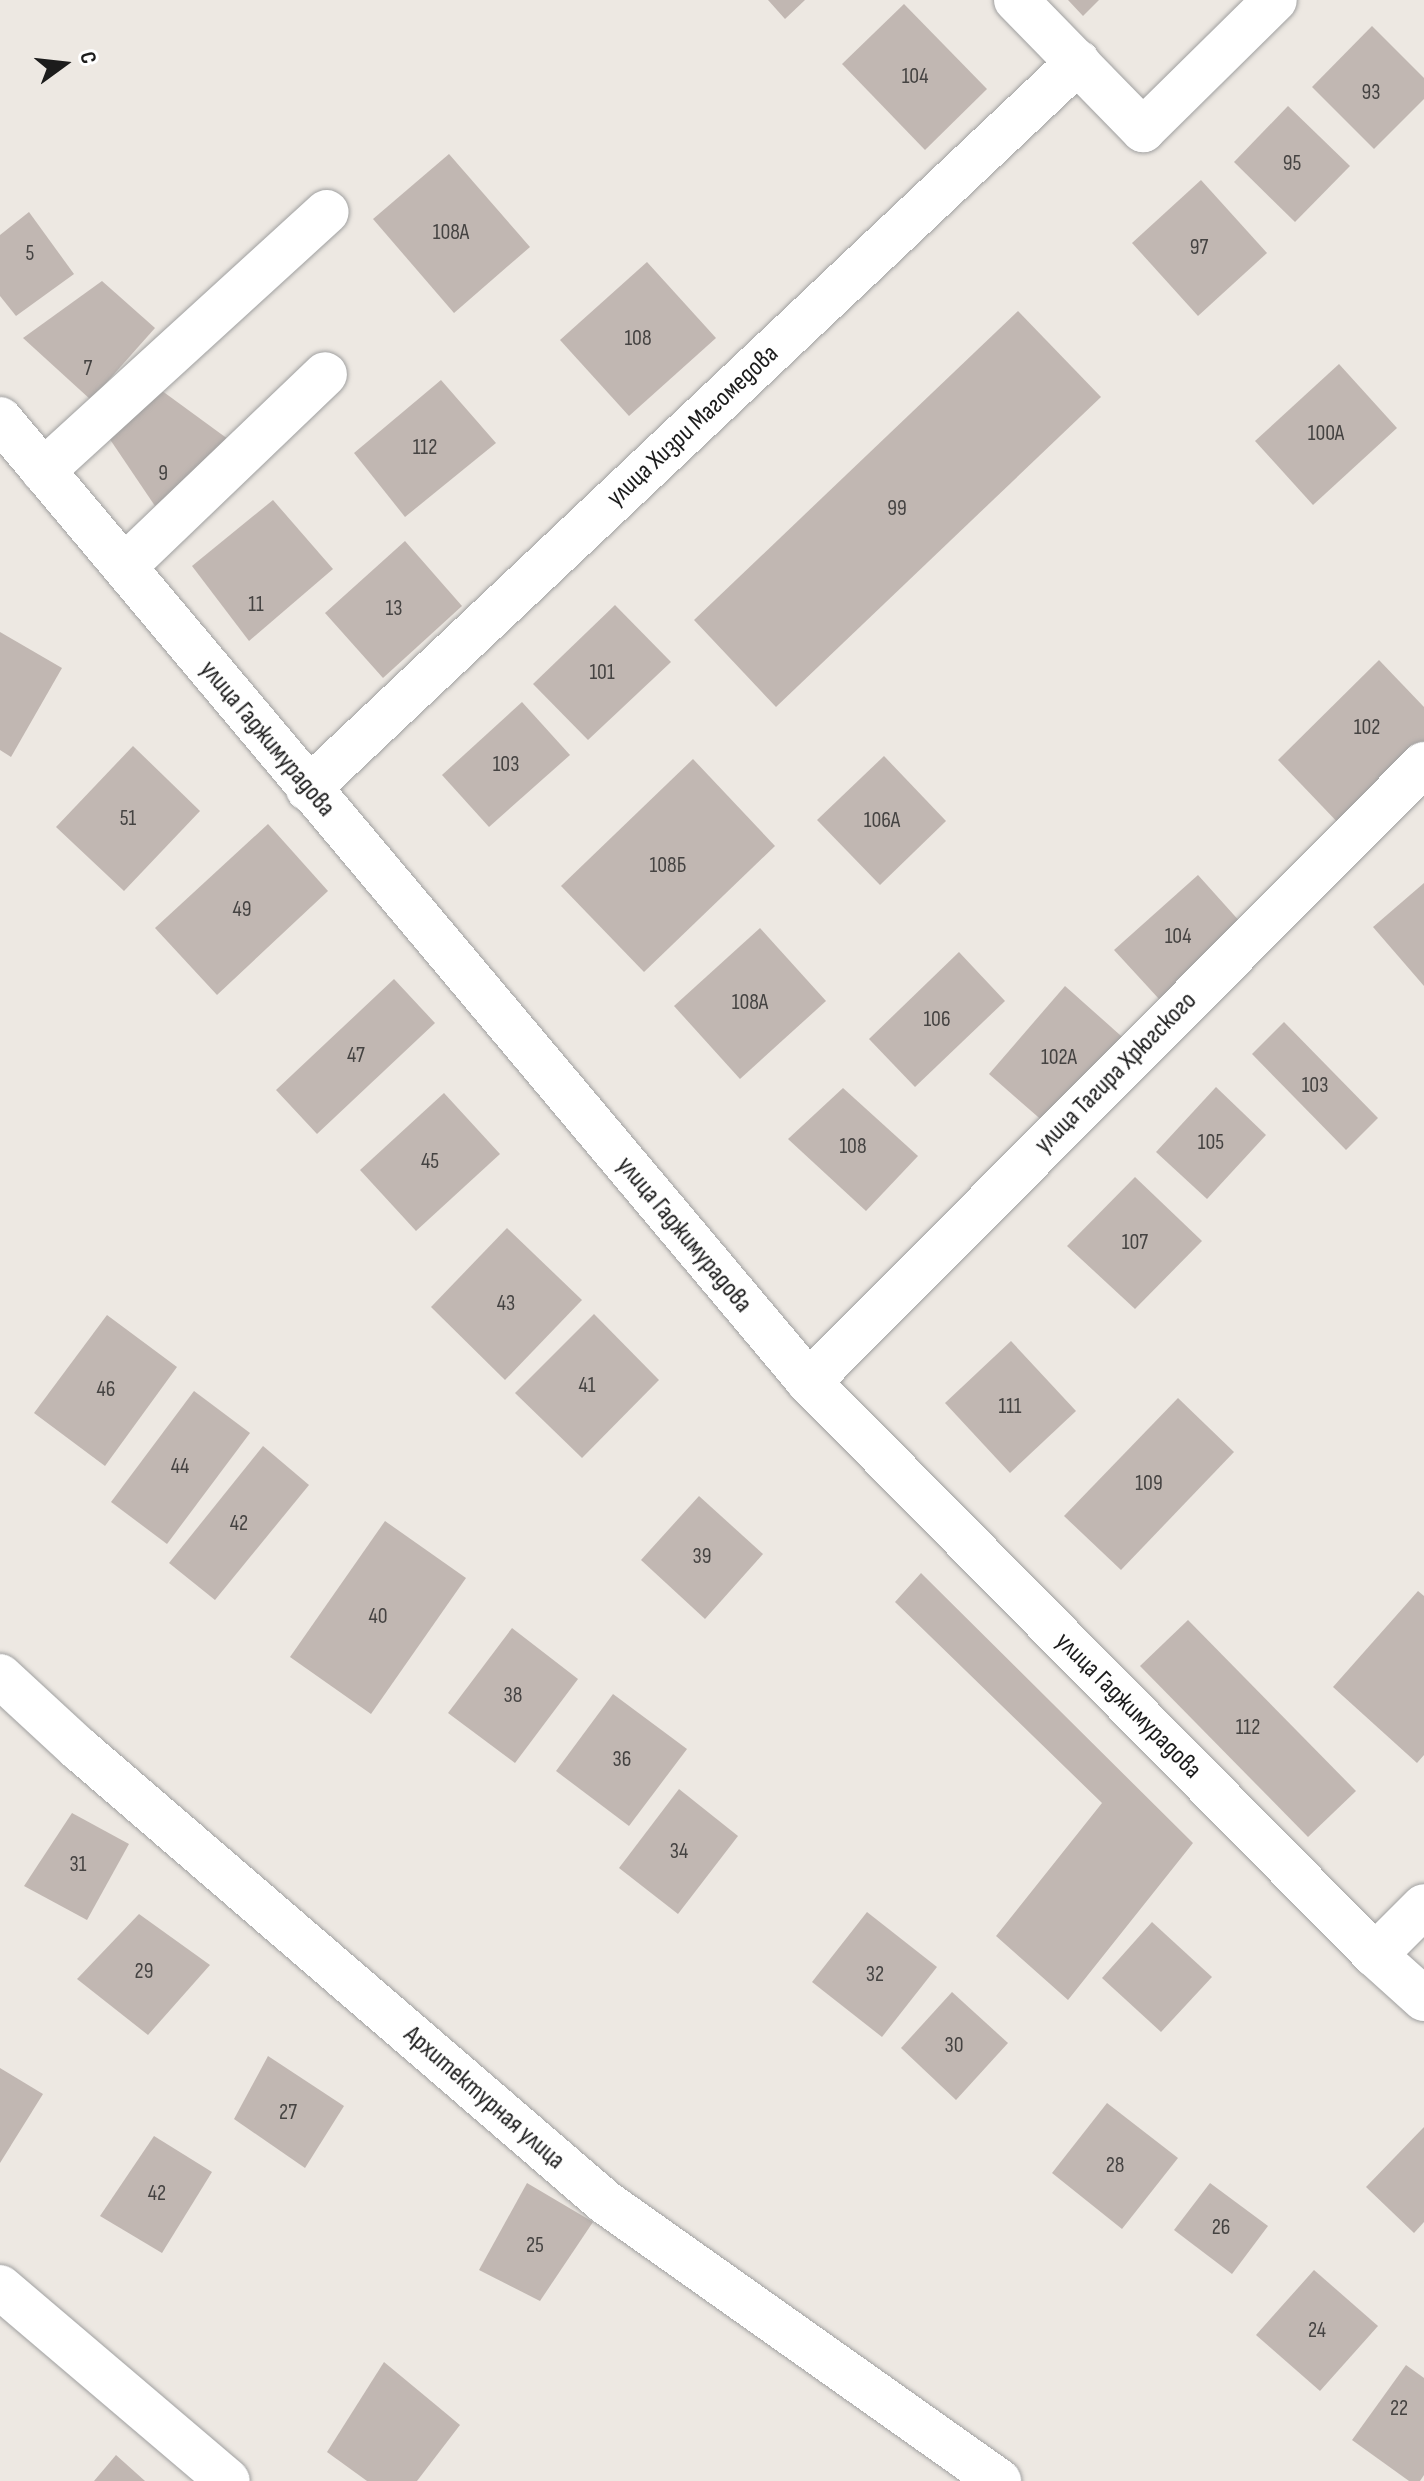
<!DOCTYPE html>
<html>
<head>
<meta charset="utf-8">
<style>
  body { margin:0 }
  #map { position:relative; width:1424px; height:2481px; overflow:hidden; background:#ede8e2; font-family:"Sofia Sans Condensed",sans-serif }
  div>[style] { position:absolute }
  .building>* { inset:0; background:#c1b7b2 }
  .roads { filter:drop-shadow(0 0 2px #a0a0a0) drop-shadow(0 0 2px #a0a0a0) }
  .minor>* { height:44px; margin:-22px; padding:0 22px; transform-origin:22px; border-radius:22px; background:#fff }
  span { translate:-50% -50%; white-space:nowrap; text-align:center; line-height:1.15; -webkit-text-stroke:6px #fff; paint-order:stroke }
  .number-label { font-size:22px; color:#454342 }
  .number-label span { -webkit-text-stroke-width:0 }
  .street-label { font-size:26px; color:#1c1c1c }
  .north { position:absolute; left:24px; top:24px; width:80px; height:80px; -webkit-text-stroke:6px #fff; paint-order:stroke; rotate:75deg; font-size:22px; font-weight:700; line-height:32px; text-align:center; color:#1c1c1c }
  .north::after { content:''; display:block; margin:auto; width:28px; height:36px; background:#1c1c1c; clip-path:polygon(50% 0,100% 100%,50% 72%,0 100%) }
</style>
</head>
<body>
<div id="map">
  <div class="building">
    <div style="clip-path:polygon(768px 0,805px 0,785px 19px)"></div>
    <div style="clip-path:polygon(1068px 0,1099px 0,1083px 16px)"></div>
    <div style="clip-path:polygon(904px 4px,987px 89px,925px 150px,842px 64px)"></div>
    <div style="clip-path:polygon(1372px 26px,1424px 78px,1424px 99px,1374px 149px,1312px 87px)"></div>
    <div style="clip-path:polygon(1288px 106px,1350px 166px,1295px 222px,1234px 162px)"></div>
    <div style="clip-path:polygon(449px 154px,530px 247px,454px 313px,373px 219px)"></div>
    <div style="clip-path:polygon(1201px 180px,1267px 253px,1198px 316px,1132px 243px)"></div>
    <div style="clip-path:polygon(29px 212px,74px 274px,16px 316px,0 296px,0 235px)"></div>
    <div style="clip-path:polygon(647px 262px,716px 338px,629px 416px,560px 340px)"></div>
    <div style="clip-path:polygon(102px 281px,155px 328px,91px 400px,23px 338px)"></div>
    <div style="clip-path:polygon(1018px 311px,1101px 397px,776px 707px,694px 620px)"></div>
    <div style="clip-path:polygon(1339px 364px,1397px 428px,1313px 505px,1255px 441px)"></div>
    <div style="clip-path:polygon(441px 380px,496px 443px,405px 517px,354px 453px)"></div>
    <div style="clip-path:polygon(154px 385px,232px 442px,155px 506px,105px 432px)"></div>
    <div style="clip-path:polygon(273px 500px,333px 569px,249px 641px,192px 566px)"></div>
    <div style="clip-path:polygon(405px 541px,462px 606px,383px 678px,325px 613px)"></div>
    <div style="clip-path:polygon(615px 605px,671px 662px,588px 740px,533px 684px)"></div>
    <div style="clip-path:polygon(0 632px,62px 668px,11px 757px,0 750px)"></div>
    <div style="clip-path:polygon(1379px 660px,1424px 707px,1424px 749px,1343px 828px,1278px 760px)"></div>
    <div style="clip-path:polygon(522px 702px,570px 755px,489px 827px,442px 775px)"></div>
    <div style="clip-path:polygon(133px 746px,200px 811px,124px 891px,56px 827px)"></div>
    <div style="clip-path:polygon(884px 756px,946px 821px,880px 885px,817px 820px)"></div>
    <div style="clip-path:polygon(693px 759px,775px 846px,644px 972px,561px 886px)"></div>
    <div style="clip-path:polygon(268px 824px,328px 891px,217px 995px,155px 928px)"></div>
    <div style="clip-path:polygon(1198px 875px,1242px 924px,1159px 999px,1114px 950px)"></div>
    <div style="clip-path:polygon(1424px 883px,1424px 986px,1373px 927px)"></div>
    <div style="clip-path:polygon(760px 928px,826px 1001px,740px 1079px,674px 1006px)"></div>
    <div style="clip-path:polygon(959px 952px,1005px 1001px,915px 1087px,869px 1039px)"></div>
    <div style="clip-path:polygon(394px 979px,435px 1023px,317px 1134px,276px 1090px)"></div>
    <div style="clip-path:polygon(1065px 986px,1129px 1043px,1053px 1130px,989px 1074px)"></div>
    <div style="clip-path:polygon(1284px 1022px,1378px 1118px,1346px 1150px,1252px 1054px)"></div>
    <div style="clip-path:polygon(1216px 1087px,1266px 1135px,1207px 1199px,1156px 1152px)"></div>
    <div style="clip-path:polygon(843px 1088px,918px 1156px,866px 1211px,788px 1139px)"></div>
    <div style="clip-path:polygon(444px 1093px,500px 1154px,416px 1231px,360px 1170px)"></div>
    <div style="clip-path:polygon(1135px 1177px,1202px 1241px,1135px 1309px,1067px 1246px)"></div>
    <div style="clip-path:polygon(507px 1228px,582px 1300px,505px 1380px,431px 1307px)"></div>
    <div style="clip-path:polygon(594px 1314px,659px 1380px,582px 1458px,515px 1393px)"></div>
    <div style="clip-path:polygon(107px 1315px,177px 1367px,105px 1466px,34px 1413px)"></div>
    <div style="clip-path:polygon(1011px 1341px,1076px 1411px,1010px 1473px,945px 1403px)"></div>
    <div style="clip-path:polygon(194px 1391px,250px 1433px,167px 1544px,111px 1502px)"></div>
    <div style="clip-path:polygon(1178px 1398px,1234px 1452px,1121px 1570px,1064px 1516px)"></div>
    <div style="clip-path:polygon(263px 1446px,309px 1485px,215px 1600px,169px 1563px)"></div>
    <div style="clip-path:polygon(699px 1496px,763px 1554px,705px 1619px,641px 1560px)"></div>
    <div style="clip-path:polygon(385px 1521px,466px 1578px,371px 1714px,290px 1657px)"></div>
    <div style="clip-path:polygon(921px 1573px,1193px 1843px,1068px 2000px,996px 1936px,1102px 1803px,895px 1602px)"></div>
    <div style="clip-path:polygon(1418px 1591px,1424px 1596px,1424px 1755px,1417px 1763px,1333px 1687px)"></div>
    <div style="clip-path:polygon(1188px 1620px,1356px 1791px,1308px 1837px,1140px 1666px)"></div>
    <div style="clip-path:polygon(512px 1628px,578px 1679px,515px 1763px,448px 1713px)"></div>
    <div style="clip-path:polygon(613px 1694px,687px 1749px,629px 1826px,556px 1771px)"></div>
    <div style="clip-path:polygon(679px 1789px,738px 1836px,678px 1914px,619px 1868px)"></div>
    <div style="clip-path:polygon(72px 1813px,129px 1844px,87px 1920px,24px 1886px)"></div>
    <div style="clip-path:polygon(867px 1912px,937px 1967px,882px 2037px,812px 1982px)"></div>
    <div style="clip-path:polygon(139px 1914px,210px 1965px,148px 2035px,77px 1979px)"></div>
    <div style="clip-path:polygon(1152px 1922px,1212px 1977px,1161px 2032px,1102px 1978px)"></div>
    <div style="clip-path:polygon(952px 1992px,1008px 2043px,956px 2100px,901px 2048px)"></div>
    <div style="clip-path:polygon(268px 2056px,344px 2106px,305px 2168px,234px 2119px)"></div>
    <div style="clip-path:polygon(0 2068px,43px 2094px,0 2163px)"></div>
    <div style="clip-path:polygon(1107px 2103px,1178px 2158px,1122px 2229px,1052px 2173px)"></div>
    <div style="clip-path:polygon(1424px 2127px,1424px 2222px,1414px 2233px,1366px 2187px)"></div>
    <div style="clip-path:polygon(154px 2136px,212px 2172px,162px 2253px,100px 2216px)"></div>
    <div style="clip-path:polygon(527px 2183px,593px 2222px,540px 2301px,479px 2270px)"></div>
    <div style="clip-path:polygon(1210px 2183px,1268px 2226px,1232px 2274px,1174px 2230px)"></div>
    <div style="clip-path:polygon(1314px 2270px,1378px 2326px,1320px 2391px,1256px 2335px)"></div>
    <div style="clip-path:polygon(384px 2362px,460px 2425px,417px 2481px,367px 2481px,327px 2452px)"></div>
    <div style="clip-path:polygon(1406px 2365px,1424px 2378px,1424px 2475px,1420px 2481px,1409px 2481px,1352px 2440px)"></div>
    <div style="clip-path:polygon(116px 2455px,145px 2481px,94px 2481px)"></div>
  </div>
  <div class="roads">
    <div class="minor">
      <div style="left:1016px;top:0;width:182px;rotate:45.7deg"></div>
      <div style="left:1143px;top:130px;width:185px;rotate:-44.6deg"></div>
      <div style="left:0;top:419px;width:1258px;rotate:49.97deg"></div>
      <div style="left:809px;top:1382px;width:805px;rotate:45.35deg"></div>
      <div style="left:1375px;top:1955px;width:66px;rotate:41.9deg"></div>
      <div style="left:43px;top:471px;width:384px;rotate:-42.4deg"></div>
      <div style="left:125px;top:566px;width:277px;rotate:-43.8deg"></div>
      <div style="left:308px;top:789px;width:1059px;rotate:-43.35deg"></div>
      <div style="left:809px;top:1382px;width:872px;rotate:-45.14deg"></div>
      <div style="left:0;top:1676px;width:106px;rotate:42.7deg"></div>
      <div style="left:78px;top:1748px;width:696px;rotate:40.74deg"></div>
      <div style="left:605px;top:2202px;width:483px;rotate:35.3deg"></div>
      <div style="left:1375px;top:1955px;width:69px;rotate:-45deg"></div>
      <div style="left:0;top:2287px;width:299px;rotate:40.4deg"></div>
    </div>
  </div>
  <div class="number-label">
    <span style="left:915px;top:77px">104</span>
    <span style="left:1371px;top:93px">93</span>
    <span style="left:1292px;top:164px">95</span>
    <span style="left:451px;top:233px">108А</span>
    <span style="left:1199px;top:248px">97</span>
    <span style="left:30px;top:254px">5</span>
    <span style="left:638px;top:339px">108</span>
    <span style="left:88px;top:369px">7</span>
    <span style="left:1326px;top:434px">100А</span>
    <span style="left:425px;top:448px">112</span>
    <span style="left:163px;top:474px">9</span>
    <span style="left:897px;top:509px">99</span>
    <span style="left:256px;top:605px">11</span>
    <span style="left:394px;top:609px">13</span>
    <span style="left:602px;top:673px">101</span>
    <span style="left:1367px;top:728px">102</span>
    <span style="left:506px;top:765px">103</span>
    <span style="left:128px;top:819px">51</span>
    <span style="left:882px;top:821px">106А</span>
    <span style="left:668px;top:866px">108Б</span>
    <span style="left:242px;top:910px">49</span>
    <span style="left:1178px;top:937px">104</span>
    <span style="left:750px;top:1003px">108А</span>
    <span style="left:937px;top:1020px">106</span>
    <span style="left:356px;top:1056px">47</span>
    <span style="left:1059px;top:1058px">102А</span>
    <span style="left:1315px;top:1086px">103</span>
    <span style="left:1211px;top:1143px">105</span>
    <span style="left:853px;top:1147px">108</span>
    <span style="left:430px;top:1162px">45</span>
    <span style="left:1135px;top:1243px">107</span>
    <span style="left:506px;top:1304px">43</span>
    <span style="left:587px;top:1386px">41</span>
    <span style="left:106px;top:1390px">46</span>
    <span style="left:1010px;top:1407px">111</span>
    <span style="left:180px;top:1467px">44</span>
    <span style="left:1149px;top:1484px">109</span>
    <span style="left:239px;top:1524px">42</span>
    <span style="left:702px;top:1557px">39</span>
    <span style="left:378px;top:1617px">40</span>
    <span style="left:513px;top:1696px">38</span>
    <span style="left:1248px;top:1728px">112</span>
    <span style="left:622px;top:1760px">36</span>
    <span style="left:679px;top:1852px">34</span>
    <span style="left:78px;top:1865px">31</span>
    <span style="left:144px;top:1972px">29</span>
    <span style="left:875px;top:1975px">32</span>
    <span style="left:954px;top:2046px">30</span>
    <span style="left:288px;top:2113px">27</span>
    <span style="left:1115px;top:2166px">28</span>
    <span style="left:157px;top:2194px">42</span>
    <span style="left:1221px;top:2228px">26</span>
    <span style="left:535px;top:2246px">25</span>
    <span style="left:1317px;top:2331px">24</span>
    <span style="left:1399px;top:2409px">22</span>
  </div>
  <div class="street-label">
    <span style="left:693px;top:426px;rotate:-43deg">улица Хизри Магомедова</span>
    <span style="left:267px;top:739px;rotate:50deg">улица Гаджимурадова</span>
    <span style="left:1116px;top:1073px;rotate:-45deg">улица Тагира Хрюгского</span>
    <span style="left:684px;top:1235px;rotate:50deg">улица Гаджимурадова</span>
    <span style="left:1128px;top:1706px;rotate:45deg">улица Гаджимурадова</span>
    <span style="left:484px;top:2098px;rotate:41deg">Архитектурная улица</span>
  </div>
  <div class="north">С</div>
</div>
</body>
</html>
